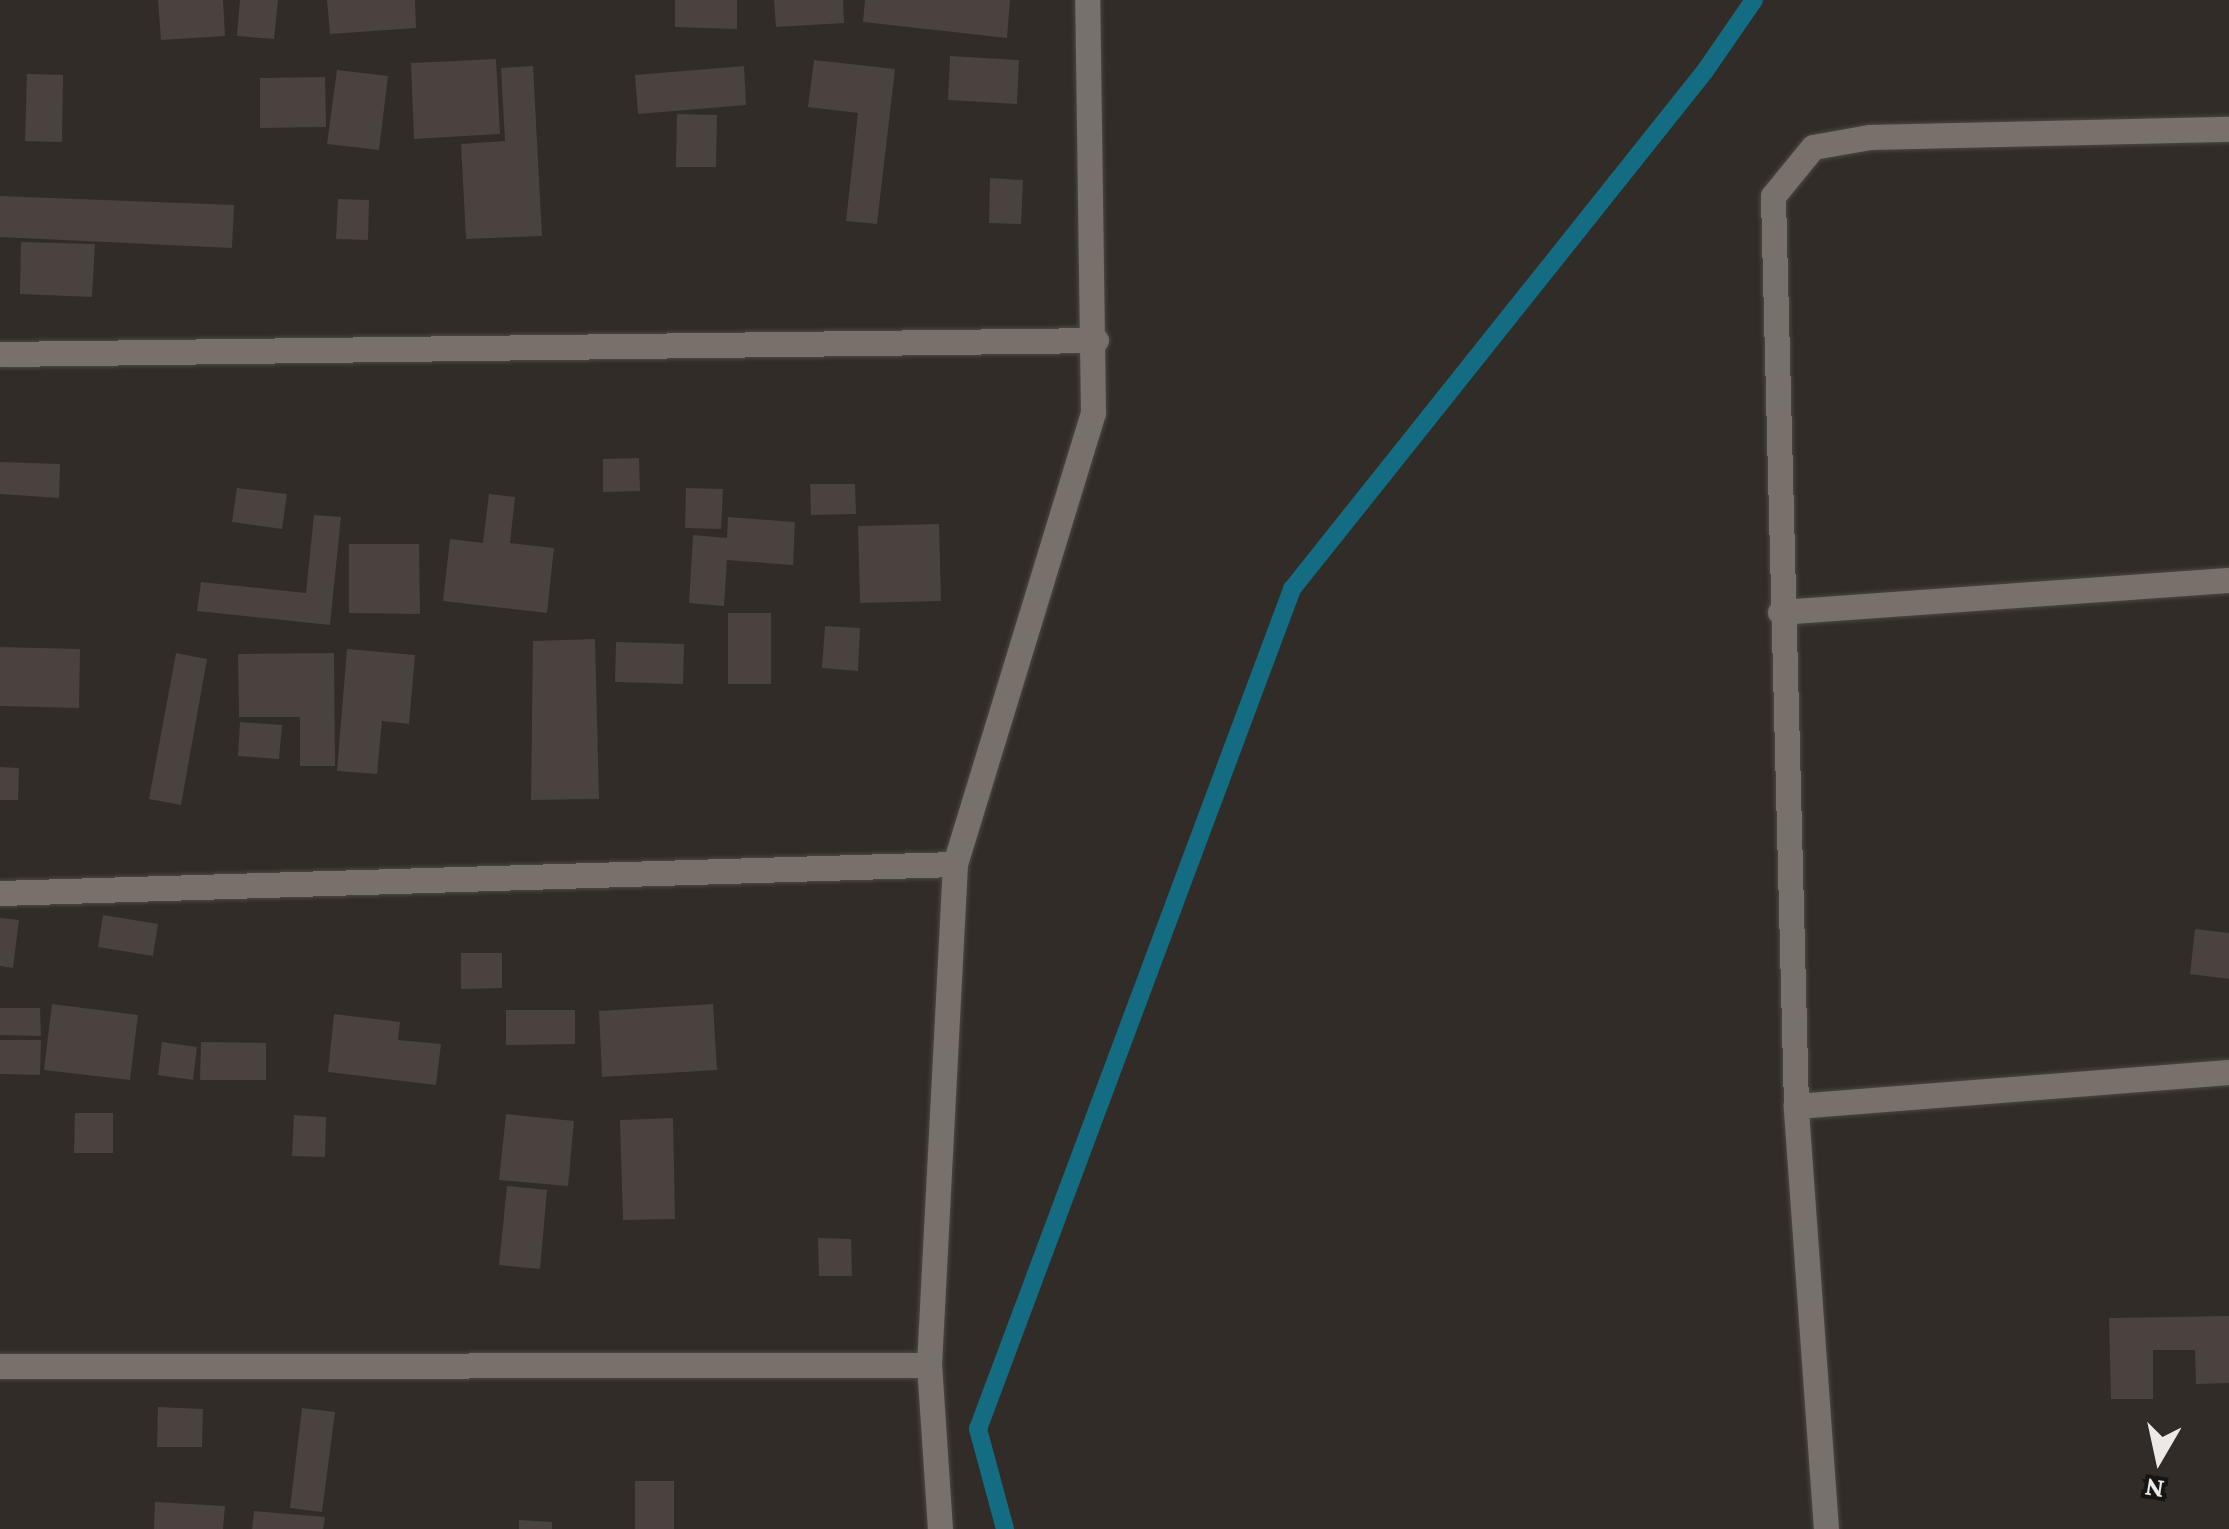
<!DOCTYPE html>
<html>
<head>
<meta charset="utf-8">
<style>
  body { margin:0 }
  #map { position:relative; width:2229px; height:1529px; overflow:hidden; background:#312c27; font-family:"Crimson Pro",serif }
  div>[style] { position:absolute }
  .stream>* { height:18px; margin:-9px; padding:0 9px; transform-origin:9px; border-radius:9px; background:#136c81 }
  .building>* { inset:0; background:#49423e }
  .roads { filter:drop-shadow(0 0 2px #4c4743) drop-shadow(0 0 2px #4c4743) }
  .minor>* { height:25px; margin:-12.5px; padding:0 12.5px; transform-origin:12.5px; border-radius:12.5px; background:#77706b }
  span { translate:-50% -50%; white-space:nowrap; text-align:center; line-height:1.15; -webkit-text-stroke:8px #171513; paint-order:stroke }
  .north { position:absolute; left:2109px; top:1409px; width:100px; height:100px; -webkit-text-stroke:8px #171513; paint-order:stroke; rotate:189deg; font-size:28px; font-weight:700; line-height:40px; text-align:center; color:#ede9e6 }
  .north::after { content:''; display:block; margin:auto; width:35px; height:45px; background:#ede9e6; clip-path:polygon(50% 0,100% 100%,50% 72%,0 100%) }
</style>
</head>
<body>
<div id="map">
  <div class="stream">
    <div style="left:1005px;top:1529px;width:104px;rotate:-105.1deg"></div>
    <div style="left:978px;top:1429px;width:897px;rotate:-69.5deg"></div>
    <div style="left:1292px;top:589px;width:662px;rotate:-51.43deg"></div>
    <div style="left:1705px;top:71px;width:86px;rotate:-55.4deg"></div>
  </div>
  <div class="building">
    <div style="clip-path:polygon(158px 0,223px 0,225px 36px,161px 40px)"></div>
    <div style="clip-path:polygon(240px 0,278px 0,274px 39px,237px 36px)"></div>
    <div style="clip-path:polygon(327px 0,415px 0,416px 28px,330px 34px)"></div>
    <div style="clip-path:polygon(675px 0,737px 0,737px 29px,675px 27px)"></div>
    <div style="clip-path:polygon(774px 0,843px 0,844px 23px,776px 27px)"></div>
    <div style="clip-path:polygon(865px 0,1010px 0,1007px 38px,863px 22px)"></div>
    <div style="clip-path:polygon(950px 56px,1019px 60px,1017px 104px,948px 100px)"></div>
    <div style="clip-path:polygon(496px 59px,500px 134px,414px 139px,411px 63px)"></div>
    <div style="clip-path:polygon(814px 60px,895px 69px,877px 224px,846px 221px,858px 113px,808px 107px)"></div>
    <div style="clip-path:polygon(533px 66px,542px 236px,466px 239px,461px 144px,505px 141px,501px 68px)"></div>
    <div style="clip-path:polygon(744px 66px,746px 105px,638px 114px,635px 75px)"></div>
    <div style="clip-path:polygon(337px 70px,388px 76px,379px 150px,327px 144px)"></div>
    <div style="clip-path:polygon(27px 74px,63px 75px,62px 142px,25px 141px)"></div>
    <div style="clip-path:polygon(325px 77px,326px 127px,260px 128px,260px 78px)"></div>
    <div style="clip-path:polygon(677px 114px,717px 115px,716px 167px,676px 167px)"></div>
    <div style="clip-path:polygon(990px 178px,1023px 180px,1021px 224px,989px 223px)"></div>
    <div style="clip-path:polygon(0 196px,234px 205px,232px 248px,0 237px)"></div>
    <div style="clip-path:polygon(338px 199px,369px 200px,368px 240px,336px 239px)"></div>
    <div style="clip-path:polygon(21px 242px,95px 244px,92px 297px,20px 294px)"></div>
    <div style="clip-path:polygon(639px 458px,640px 491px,603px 492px,603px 459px)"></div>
    <div style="clip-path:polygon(0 462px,60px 464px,59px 498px,0 494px)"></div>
    <div style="clip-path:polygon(810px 484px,855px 484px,856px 514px,811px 515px)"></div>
    <div style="clip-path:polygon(237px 488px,287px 494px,282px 529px,232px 522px)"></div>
    <div style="clip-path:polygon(686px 488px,723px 489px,721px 529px,685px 528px)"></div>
    <div style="clip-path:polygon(489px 494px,515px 497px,510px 543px,554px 548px,547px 613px,443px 601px,450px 539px,483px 543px)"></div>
    <div style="clip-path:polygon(314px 515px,341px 517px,330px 625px,197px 611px,201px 582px,306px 593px)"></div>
    <div style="clip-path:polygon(728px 517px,795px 522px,793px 565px,727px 560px,724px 606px,689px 603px,693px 535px,727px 538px)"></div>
    <div style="clip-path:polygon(939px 524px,941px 601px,860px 603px,858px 526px)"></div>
    <div style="clip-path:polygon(349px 544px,419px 544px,420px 614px,349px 613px)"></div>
    <div style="clip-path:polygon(728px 613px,771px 613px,771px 684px,728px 684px)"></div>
    <div style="clip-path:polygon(825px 626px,860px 628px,858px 671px,822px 668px)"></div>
    <div style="clip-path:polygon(595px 639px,599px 799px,531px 800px,533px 641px)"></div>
    <div style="clip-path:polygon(616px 642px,684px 644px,683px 684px,615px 682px)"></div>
    <div style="clip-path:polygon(0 647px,80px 649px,79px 708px,0 706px)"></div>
    <div style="clip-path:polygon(347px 649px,415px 655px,409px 724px,382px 721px,377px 774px,337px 771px)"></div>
    <div style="clip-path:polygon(176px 653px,207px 659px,181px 805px,149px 799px)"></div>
    <div style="clip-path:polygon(334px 653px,335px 766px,300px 766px,300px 717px,239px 717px,238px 654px)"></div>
    <div style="clip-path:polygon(240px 722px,282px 725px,279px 759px,238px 756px)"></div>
    <div style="clip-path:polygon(0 767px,19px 768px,18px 800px,0 800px)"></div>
    <div style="clip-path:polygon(103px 915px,158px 924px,153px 956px,98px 947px)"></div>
    <div style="clip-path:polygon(0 918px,19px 920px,13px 968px,0 966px)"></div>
    <div style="clip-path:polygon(2195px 929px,2229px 933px,2229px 979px,2190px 974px)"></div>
    <div style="clip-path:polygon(461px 953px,502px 953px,502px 988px,461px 989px)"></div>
    <div style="clip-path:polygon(52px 1004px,138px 1015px,130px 1080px,44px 1070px)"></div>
    <div style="clip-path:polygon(713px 1004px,717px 1070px,602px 1077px,599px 1011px)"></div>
    <div style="clip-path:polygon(0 1008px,40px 1008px,41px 1036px,0 1035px)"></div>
    <div style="clip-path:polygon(506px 1010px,575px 1010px,575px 1044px,506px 1045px)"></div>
    <div style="clip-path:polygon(334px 1014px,400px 1022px,398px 1040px,441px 1044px,436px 1085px,328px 1072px)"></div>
    <div style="clip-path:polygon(0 1040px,41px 1040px,40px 1075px,0 1074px)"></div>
    <div style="clip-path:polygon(162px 1042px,197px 1047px,193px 1080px,158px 1075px)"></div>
    <div style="clip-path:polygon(201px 1042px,266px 1043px,266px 1080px,200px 1080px)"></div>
    <div style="clip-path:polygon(75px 1113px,113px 1113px,113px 1153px,74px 1153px)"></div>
    <div style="clip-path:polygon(506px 1114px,574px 1121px,568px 1186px,499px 1180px)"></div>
    <div style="clip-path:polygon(294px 1115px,326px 1117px,325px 1157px,292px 1156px)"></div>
    <div style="clip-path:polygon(673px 1118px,675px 1219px,623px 1220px,620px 1120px)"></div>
    <div style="clip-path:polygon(507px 1186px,547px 1190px,540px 1269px,499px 1265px)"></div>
    <div style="clip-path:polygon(818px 1238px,851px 1239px,852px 1276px,819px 1276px)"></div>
    <div style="clip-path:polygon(2229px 1316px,2229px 1383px,2196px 1384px,2195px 1350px,2153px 1350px,2153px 1399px,2111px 1399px,2109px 1318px)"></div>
    <div style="clip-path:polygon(158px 1407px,203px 1409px,202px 1447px,157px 1447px)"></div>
    <div style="clip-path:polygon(302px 1408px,335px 1412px,322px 1512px,290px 1508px)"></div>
    <div style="clip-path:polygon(635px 1481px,674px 1481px,674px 1529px,635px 1529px)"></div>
    <div style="clip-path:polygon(155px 1502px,225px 1506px,223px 1529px,154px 1529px)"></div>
    <div style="clip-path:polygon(254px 1511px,325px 1517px,323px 1529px,252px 1529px)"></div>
    <div style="clip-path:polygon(519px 1520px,552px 1522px,552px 1529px,519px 1529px)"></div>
  </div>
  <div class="roads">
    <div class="minor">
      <div style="left:0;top:354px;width:1096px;rotate:-0.73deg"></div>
      <div style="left:1780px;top:612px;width:450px;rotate:-4.1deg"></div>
      <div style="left:0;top:893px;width:955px;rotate:-1.74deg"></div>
      <div style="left:1796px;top:1106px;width:434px;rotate:-4.5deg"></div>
      <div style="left:0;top:1366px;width:929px;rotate:-0.06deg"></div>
      <div style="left:940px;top:1529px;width:164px;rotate:-93.8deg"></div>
      <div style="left:929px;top:1365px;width:502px;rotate:-87.03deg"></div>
      <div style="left:955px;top:864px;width:472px;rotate:-73deg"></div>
      <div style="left:1093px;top:413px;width:413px;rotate:-90.8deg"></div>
      <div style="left:1826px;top:1529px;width:424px;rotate:-94.1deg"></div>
      <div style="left:1796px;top:1106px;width:910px;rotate:-91.45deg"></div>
      <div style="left:1773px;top:196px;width:63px;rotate:-50.8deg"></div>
      <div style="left:1813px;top:147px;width:58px;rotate:-10deg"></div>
      <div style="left:1870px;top:137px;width:359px;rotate:-1.3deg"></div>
    </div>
  </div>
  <div class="north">N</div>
</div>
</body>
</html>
